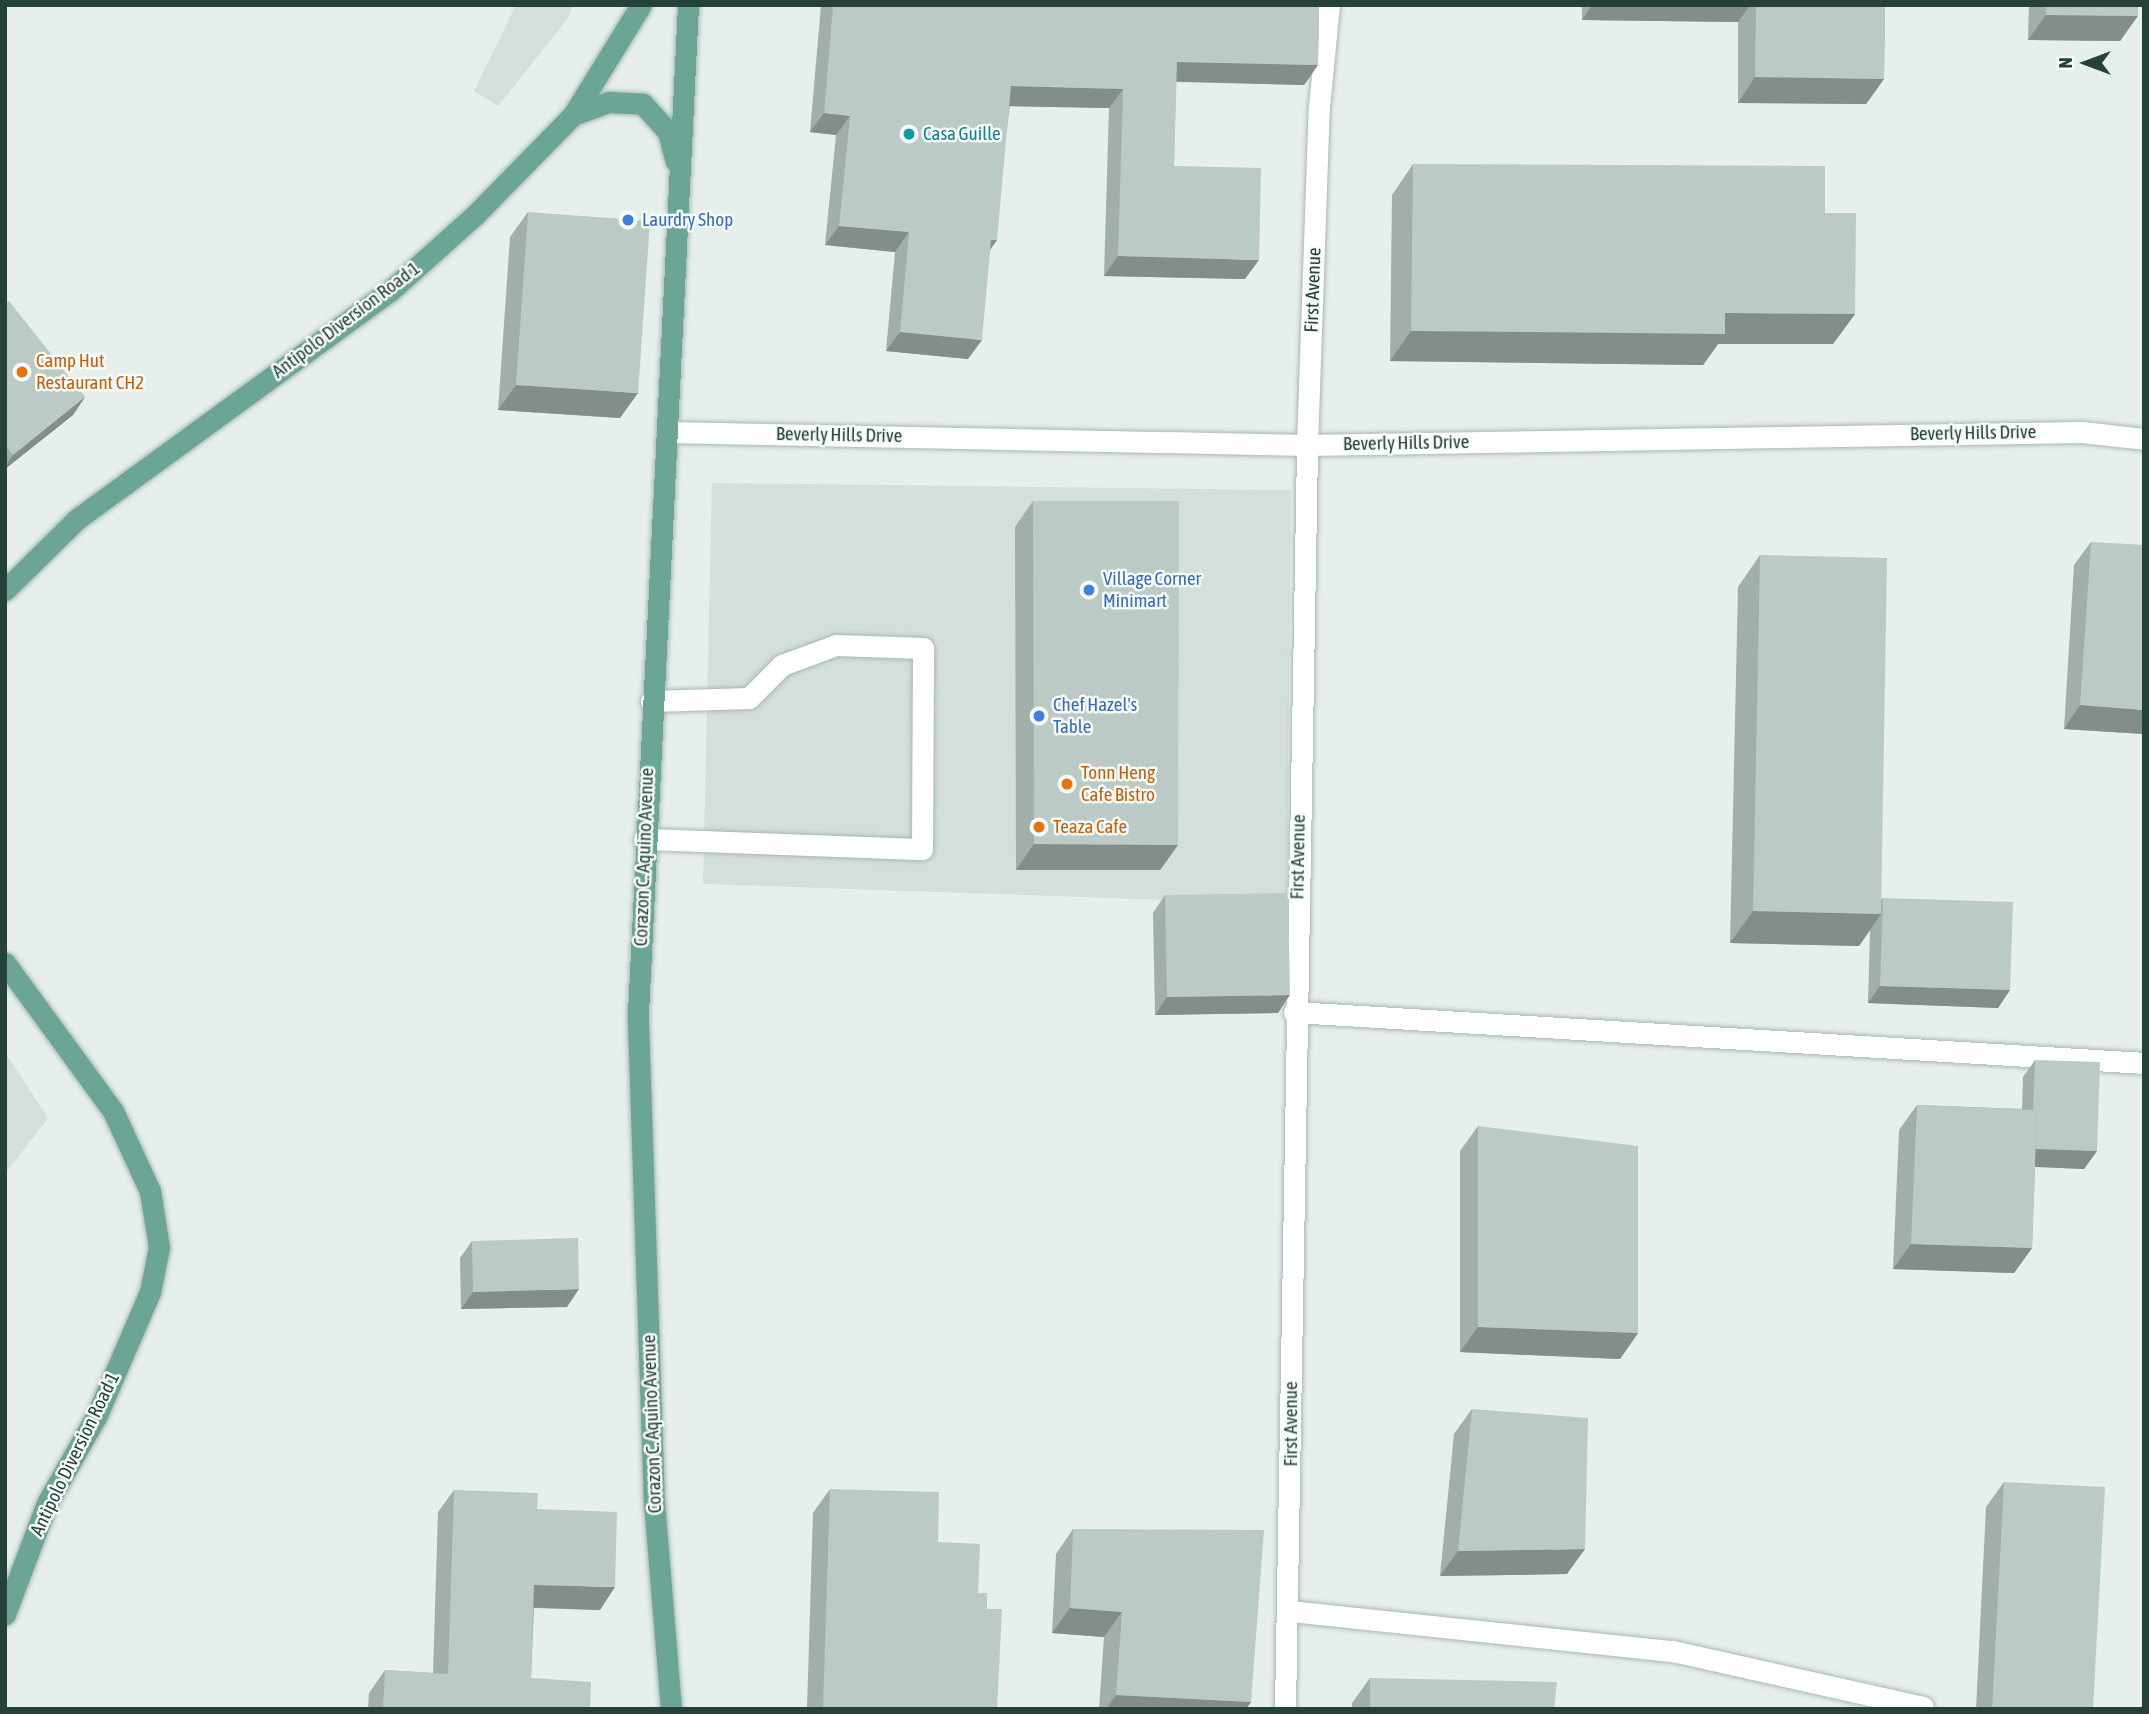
<!DOCTYPE html>
<html>
<head>
<meta charset="utf-8">
<style>
  body { margin:0 }
  #map { position:relative; width:2149px; height:1714px; overflow:hidden; background:#e6efeb; font-family:"Asap Condensed",sans-serif }
  div>[style] { position:absolute }
  .built>* { inset:0; background:#d4dfda }
  .roads { filter:drop-shadow(0 0 2px #a8b8b2) drop-shadow(0 0 2px #a8b8b2) }
  .lane>* { height:21px; margin:-10.5px; padding:0 10.5px; transform-origin:10.5px; border-radius:10.5px; background:#fff }
  .street>* { height:21px; margin:-10.5px; padding:0 10.5px; transform-origin:10.5px; border-radius:10.5px; background:#fff }
  .primary>* { height:21px; margin:-10.5px; padding:0 10.5px; transform-origin:10.5px; border-radius:10.5px; background:#6aa596 }
  .wall>* { inset:0; background:#a1aea9 }
  .shaded-wall>* { inset:0; background:#838d89 }
  .building>* { inset:0; background:#bbcac4 }
  .dots>* { width:19px; height:19px; translate:-50% -50%; box-sizing:border-box; border:4px solid #f7fbf9; border-radius:50% }
  span { translate:-50% -50%; white-space:nowrap; text-align:center; line-height:1.15; -webkit-text-stroke:5px #f7fbf9; paint-order:stroke }
  .culture-label { font-size:19px; color:#0d838f }
  .left { translate:0 -50%; text-align:left }
  .shop-label { font-size:19px; color:#366cbe }
  .street-label { font-size:19px; color:#24423a }
  .food-label { font-size:19px; color:#c56008 }
  .frame { position:absolute; inset:0; border:7px solid #24423a; pointer-events:none }
  .north { position:absolute; left:2051px; top:28px; width:70px; height:70px; -webkit-text-stroke:5px #f7fbf9; paint-order:stroke; rotate:270deg; font-size:19px; font-weight:700; line-height:28px; text-align:center; color:#24423a }
  .north::after { content:''; display:block; margin:auto; width:24px; height:32px; background:#24423a; clip-path:polygon(50% 0,100% 100%,50% 72%,0 100%) }
</style>
</head>
<body>
<div id="map">
  <div class="built">
    <div style="clip-path:polygon(516px 5px,573px 5px,568px 18px,498px 106px,474px 91px)"></div>
    <div style="clip-path:polygon(712px 483px,1291px 490px,1287px 904px,703px 884px)"></div>
    <div style="clip-path:polygon(5px 1052px,48px 1118px,5px 1174px)"></div>
  </div>
  <div class="roads">
    <div class="lane">
      <div style="left:644px;top:839px;width:278px;rotate:2.1deg"></div>
      <div style="left:922px;top:849px;width:201px;rotate:-89.7deg"></div>
      <div style="left:923px;top:648px;width:87px;rotate:-178deg"></div>
      <div style="left:836px;top:645px;width:58px;rotate:159.7deg"></div>
      <div style="left:782px;top:665px;width:47px;rotate:135deg"></div>
      <div style="left:749px;top:698px;width:98px;rotate:178.2deg"></div>
    </div>
    <div class="street">
      <div style="left:667px;top:432px;width:640px;rotate:1.16deg"></div>
      <div style="left:1307px;top:445px;width:775px;rotate:-0.96deg"></div>
      <div style="left:2082px;top:432px;width:62px;rotate:6.4deg"></div>
      <div style="left:1294px;top:1012px;width:852px;rotate:3.43deg"></div>
      <div style="left:1290px;top:1611px;width:385px;rotate:6deg"></div>
      <div style="left:1673px;top:1651px;width:256px;rotate:12.6deg"></div>
      <div style="left:1285px;top:1709px;width:1264px;rotate:-89deg"></div>
      <div style="left:1307px;top:445px;width:338px;rotate:-88deg"></div>
      <div style="left:1319px;top:107px;width:102px;rotate:-84.4deg"></div>
    </div>
    <div class="primary">
      <div style="left:573px;top:115px;width:38px;rotate:-20deg"></div>
      <div style="left:609px;top:102px;width:34px;rotate:3deg"></div>
      <div style="left:643px;top:104px;width:38px;rotate:48deg"></div>
      <div style="left:668px;top:132px;width:30px;rotate:75deg"></div>
      <div style="left:5px;top:590px;width:101px;rotate:-44.6deg"></div>
      <div style="left:77px;top:519px;width:387px;rotate:-36.1deg"></div>
      <div style="left:390px;top:291px;width:114px;rotate:-41.8deg"></div>
      <div style="left:475px;top:215px;width:140px;rotate:-45.6deg"></div>
      <div style="left:573px;top:115px;width:129px;rotate:-58.3deg"></div>
      <div style="left:5px;top:963px;width:183px;rotate:53.9deg"></div>
      <div style="left:113px;top:1111px;width:88px;rotate:65.2deg"></div>
      <div style="left:150px;top:1191px;width:57px;rotate:80.9deg"></div>
      <div style="left:159px;top:1247px;width:46px;rotate:101.3deg"></div>
      <div style="left:150px;top:1292px;width:134px;rotate:113.3deg"></div>
      <div style="left:97px;top:1415px;width:101px;rotate:119.6deg"></div>
      <div style="left:47px;top:1503px;width:119px;rotate:110.7deg"></div>
      <div style="left:671px;top:1709px;width:206px;rotate:-94.7deg"></div>
      <div style="left:654px;top:1504px;width:491px;rotate:-91.9deg"></div>
      <div style="left:638px;top:1013px;width:1009px;rotate:-87.16deg"></div>
    </div>
  </div>
  <div class="wall">
    <div style="clip-path:polygon(821px 5px,1319px 5px,1318px 65px,1304px 85px,1176px 82px,1174px 166px,1245px 279px,1104px 276px,1109px 108px,1010px 106px,990px 250px,968px 359px,886px 351px,895px 252px,825px 245px,836px 135px,810px 132px)"></div>
    <div style="clip-path:polygon(1582px 5px,1885px 5px,1884px 79px,1866px 104px,1738px 103px,1738px 22px,1582px 20px)"></div>
    <div style="clip-path:polygon(2029px 5px,2138px 5px,2120px 41px,2028px 40px)"></div>
    <div style="clip-path:polygon(1413px 164px,1825px 213px,1855px 314px,1833px 344px,1718px 344px,1703px 365px,1390px 361px,1392px 195px)"></div>
    <div style="clip-path:polygon(528px 212px,620px 418px,498px 410px,510px 237px)"></div>
    <div style="clip-path:polygon(5px 304px,85px 397px,73px 415px,5px 469px)"></div>
    <div style="clip-path:polygon(1033px 501px,1178px 845px,1160px 870px,1016px 870px,1015px 527px)"></div>
    <div style="clip-path:polygon(2091px 542px,2144px 734px,2064px 729px,2074px 565px)"></div>
    <div style="clip-path:polygon(1760px 555px,1881px 900px,1883px 898px,2010px 990px,1998px 1008px,1868px 1003px,1870px 930px,1859px 946px,1730px 943px,1738px 587px)"></div>
    <div style="clip-path:polygon(1165px 895px,1278px 1013px,1155px 1015px,1153px 913px)"></div>
    <div style="clip-path:polygon(2035px 1060px,2097px 1151px,2084px 1169px,2035px 1167px,2032px 1248px,2014px 1273px,1893px 1269px,1899px 1130px,1917px 1105px,2022px 1109px,2023px 1077px)"></div>
    <div style="clip-path:polygon(1478px 1126px,1638px 1333px,1620px 1359px,1460px 1352px,1460px 1151px)"></div>
    <div style="clip-path:polygon(472px 1241px,567px 1307px,461px 1309px,460px 1258px)"></div>
    <div style="clip-path:polygon(1472px 1409px,1567px 1574px,1440px 1576px,1454px 1434px)"></div>
    <div style="clip-path:polygon(2004px 1482px,2093px 1709px,1976px 1709px,1986px 1507px)"></div>
    <div style="clip-path:polygon(830px 1489px,938px 1542px,978px 1593px,987px 1609px,997px 1709px,807px 1709px,813px 1513px)"></div>
    <div style="clip-path:polygon(454px 1490px,537px 1509px,600px 1610px,534px 1608px,531px 1678px,590px 1709px,368px 1709px,369px 1693px,385px 1670px,433px 1673px,438px 1512px)"></div>
    <div style="clip-path:polygon(1073px 1529px,1251px 1702px,1246px 1709px,1099px 1709px,1104px 1637px,1052px 1633px,1056px 1554px)"></div>
    <div style="clip-path:polygon(1370px 1678px,1554px 1709px,1352px 1709px,1352px 1703px)"></div>
  </div>
  <div class="shaded-wall">
    <div style="clip-path:polygon(1592px 5px,1750px 5px,1738px 22px,1582px 20px)"></div>
    <div style="clip-path:polygon(2046px 15px,2138px 16px,2120px 41px,2028px 40px)"></div>
    <div style="clip-path:polygon(1177px 62px,1318px 65px,1304px 85px,1163px 81px)"></div>
    <div style="clip-path:polygon(1755px 77px,1884px 79px,1866px 104px,1738px 103px)"></div>
    <div style="clip-path:polygon(1011px 86px,1123px 89px,1109px 108px,998px 106px)"></div>
    <div style="clip-path:polygon(824px 113px,850px 116px,836px 135px,810px 132px)"></div>
    <div style="clip-path:polygon(839px 226px,909px 232px,895px 252px,825px 245px)"></div>
    <div style="clip-path:polygon(991px 240px,997px 240px,983px 260px)"></div>
    <div style="clip-path:polygon(1118px 256px,1259px 260px,1245px 279px,1104px 276px)"></div>
    <div style="clip-path:polygon(1725px 313px,1855px 314px,1833px 344px,1718px 344px,1703px 365px,1390px 361px,1411px 331px)"></div>
    <div style="clip-path:polygon(900px 332px,982px 340px,968px 359px,886px 351px)"></div>
    <div style="clip-path:polygon(516px 385px,638px 393px,620px 418px,498px 410px)"></div>
    <div style="clip-path:polygon(85px 397px,73px 415px,5px 469px,5px 467px,13px 455px)"></div>
    <div style="clip-path:polygon(2080px 705px,2144px 710px,2144px 734px,2064px 729px)"></div>
    <div style="clip-path:polygon(1034px 844px,1178px 845px,1160px 870px,1016px 870px)"></div>
    <div style="clip-path:polygon(1753px 911px,1881px 914px,1859px 946px,1730px 943px)"></div>
    <div style="clip-path:polygon(1880px 986px,2010px 990px,1998px 1008px,1868px 1003px)"></div>
    <div style="clip-path:polygon(1290px 995px,1278px 1013px,1155px 1015px,1167px 997px)"></div>
    <div style="clip-path:polygon(2032px 1148px,2097px 1151px,2084px 1169px,2019px 1166px)"></div>
    <div style="clip-path:polygon(1911px 1244px,2032px 1248px,2014px 1273px,1893px 1269px)"></div>
    <div style="clip-path:polygon(579px 1289px,567px 1307px,461px 1309px,473px 1292px)"></div>
    <div style="clip-path:polygon(1478px 1327px,1638px 1333px,1620px 1359px,1460px 1352px)"></div>
    <div style="clip-path:polygon(1585px 1549px,1567px 1574px,1440px 1576px,1458px 1551px)"></div>
    <div style="clip-path:polygon(534px 1585px,615px 1587px,600px 1610px,519px 1607px)"></div>
    <div style="clip-path:polygon(1070px 1608px,1122px 1612px,1104px 1637px,1052px 1633px)"></div>
    <div style="clip-path:polygon(1116px 1695px,1251px 1702px,1246px 1709px,1106px 1709px)"></div>
  </div>
  <div class="building">
    <div style="clip-path:polygon(833px 5px,1319px 5px,1318px 65px,1177px 62px,1174px 166px,1261px 168px,1259px 260px,1118px 256px,1123px 89px,1011px 86px,997px 240px,991px 240px,982px 340px,900px 332px,909px 232px,839px 226px,850px 116px,824px 113px)"></div>
    <div style="clip-path:polygon(1756px 5px,1885px 5px,1884px 79px,1755px 77px)"></div>
    <div style="clip-path:polygon(2046px 5px,2138px 5px,2138px 16px,2046px 15px)"></div>
    <div style="clip-path:polygon(1413px 164px,1825px 166px,1825px 213px,1856px 213px,1855px 314px,1725px 313px,1725px 334px,1411px 331px)"></div>
    <div style="clip-path:polygon(528px 212px,650px 221px,638px 393px,516px 385px)"></div>
    <div style="clip-path:polygon(9px 301px,85px 397px,13px 455px,5px 446px,5px 304px)"></div>
    <div style="clip-path:polygon(1033px 501px,1179px 501px,1178px 845px,1034px 844px)"></div>
    <div style="clip-path:polygon(2091px 542px,2144px 545px,2144px 710px,2080px 705px)"></div>
    <div style="clip-path:polygon(1760px 555px,1887px 558px,1881px 914px,1753px 911px)"></div>
    <div style="clip-path:polygon(1288px 893px,1290px 995px,1167px 997px,1165px 895px)"></div>
    <div style="clip-path:polygon(1883px 898px,2013px 902px,2010px 990px,1880px 986px)"></div>
    <div style="clip-path:polygon(2035px 1060px,2100px 1062px,2097px 1151px,2036px 1149px,2037px 1110px,2033px 1110px)"></div>
    <div style="clip-path:polygon(1917px 1105px,2037px 1110px,2032px 1248px,1911px 1244px)"></div>
    <div style="clip-path:polygon(1478px 1126px,1638px 1146px,1638px 1333px,1478px 1327px)"></div>
    <div style="clip-path:polygon(578px 1238px,579px 1289px,473px 1292px,472px 1241px)"></div>
    <div style="clip-path:polygon(1472px 1409px,1588px 1418px,1585px 1549px,1458px 1551px)"></div>
    <div style="clip-path:polygon(2004px 1482px,2105px 1487px,2093px 1709px,1992px 1709px)"></div>
    <div style="clip-path:polygon(830px 1489px,939px 1492px,938px 1542px,980px 1544px,978px 1593px,987px 1593px,987px 1609px,1002px 1609px,997px 1709px,811px 1709px,811px 1707px,823px 1707px)"></div>
    <div style="clip-path:polygon(454px 1490px,538px 1493px,537px 1509px,617px 1512px,615px 1587px,534px 1585px,531px 1678px,591px 1682px,590px 1709px,383px 1709px,385px 1670px,448px 1674px)"></div>
    <div style="clip-path:polygon(1073px 1529px,1264px 1530px,1251px 1702px,1116px 1695px,1122px 1612px,1070px 1608px)"></div>
    <div style="clip-path:polygon(1370px 1678px,1557px 1682px,1554px 1709px,1370px 1709px)"></div>
  </div>
  <div class="dots">
    <div style="left:909px;top:134px;background:#0f9aa8"></div>
    <div style="left:628px;top:220px;background:#3f7fe0"></div>
    <div style="left:22px;top:372px;background:#e8710a"></div>
    <div style="left:1089px;top:590px;background:#3f7fe0"></div>
    <div style="left:1039px;top:716px;background:#3f7fe0"></div>
    <div style="left:1067px;top:784px;background:#e8710a"></div>
    <div style="left:1039px;top:827px;background:#e8710a"></div>
  </div>
  <div class="culture-label">
    <span class="left" style="left:923px;top:134px">Casa Guille</span>
  </div>
  <div class="shop-label">
    <span class="left" style="left:642px;top:220px">Laurdry Shop</span>
    <span class="left" style="left:1103px;top:590px">Village Corner<br>Minimart</span>
    <span class="left" style="left:1053px;top:716px">Chef Hazel's<br>Table</span>
  </div>
  <div class="street-label">
    <span style="left:1313px;top:290px;rotate:-88deg">First Avenue</span>
    <span style="left:346px;top:320px;rotate:-37deg">Antipolo Diversion Road 1</span>
    <span style="left:1973px;top:433px;rotate:-1deg">Beverly Hills Drive</span>
    <span style="left:839px;top:435px;rotate:1deg">Beverly Hills Drive</span>
    <span style="left:1406px;top:443px;rotate:-1deg">Beverly Hills Drive</span>
    <span style="left:644px;top:857px;rotate:-88deg">Corazon C. Aquino Avenue</span>
    <span style="left:1298px;top:857px;rotate:-89deg">First Avenue</span>
    <span style="left:652px;top:1424px;rotate:-92deg">Corazon C. Aquino Avenue</span>
    <span style="left:1291px;top:1424px;rotate:-90deg">First Avenue</span>
    <span style="left:75px;top:1454px;rotate:-64deg">Antipolo Diversion Road 1</span>
  </div>
  <div class="food-label">
    <span class="left" style="left:36px;top:372px">Camp Hut<br>Restaurant CH2</span>
    <span class="left" style="left:1081px;top:784px">Tonn Heng<br>Cafe Bistro</span>
    <span class="left" style="left:1053px;top:827px">Teaza Cafe</span>
  </div>
  <div class="frame"></div>
  <div class="north">N</div>
</div>
</body>
</html>
